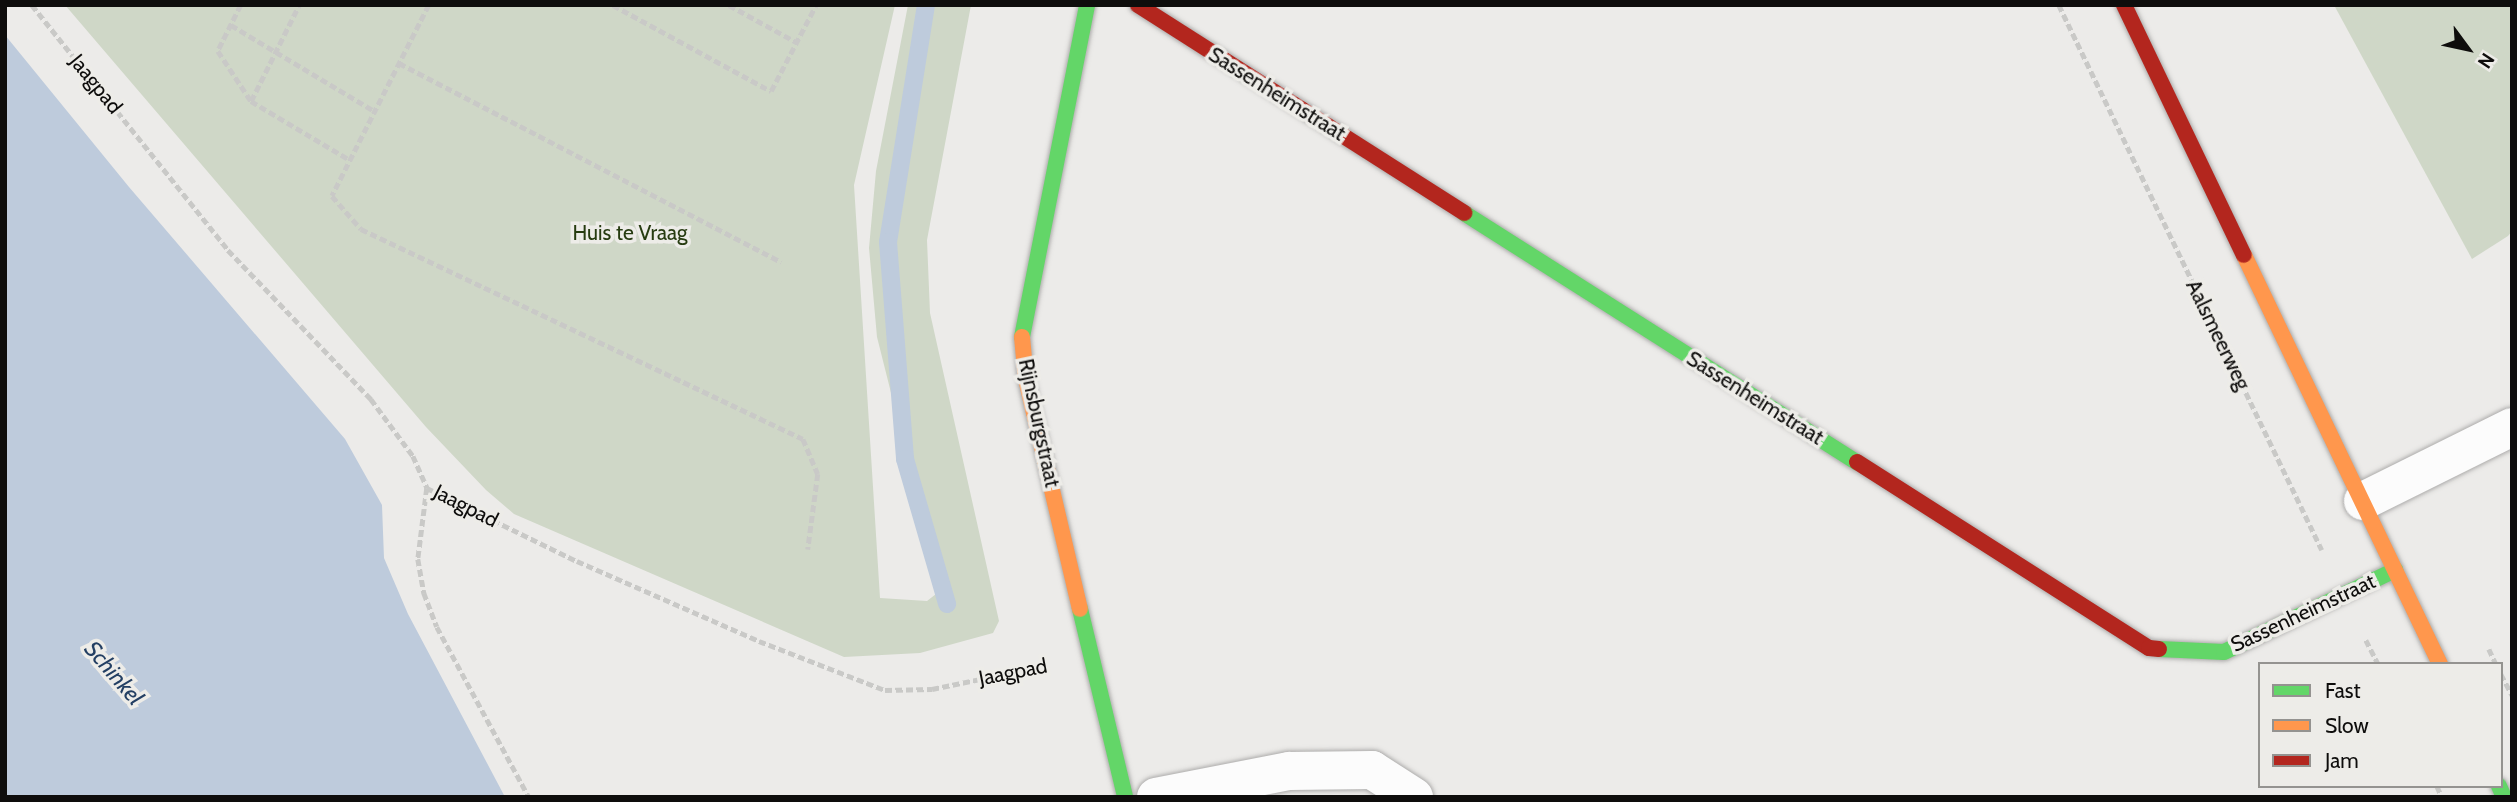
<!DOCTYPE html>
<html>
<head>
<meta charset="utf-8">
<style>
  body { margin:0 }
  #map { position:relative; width:2517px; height:802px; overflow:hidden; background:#ecebe9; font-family:Cabin,sans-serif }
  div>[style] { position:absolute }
  .green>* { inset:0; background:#cfd7c7 }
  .water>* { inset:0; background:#becbdc }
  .stream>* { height:18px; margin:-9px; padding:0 9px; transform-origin:9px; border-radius:9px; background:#becbdc }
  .path>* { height:4.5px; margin-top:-2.25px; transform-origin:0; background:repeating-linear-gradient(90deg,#c9c9c7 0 7px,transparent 0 10.5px) }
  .roads { filter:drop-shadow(0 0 2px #adacab) drop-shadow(0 0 2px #adacab) }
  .street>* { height:38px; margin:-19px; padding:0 19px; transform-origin:19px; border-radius:19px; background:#fcfcfc }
  .fast>* { height:16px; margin:-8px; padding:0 8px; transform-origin:8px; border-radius:8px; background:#63d668 }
  .slow>* { height:16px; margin:-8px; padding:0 8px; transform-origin:8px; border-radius:8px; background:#ff974d }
  .jam>* { height:16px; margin:-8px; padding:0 8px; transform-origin:8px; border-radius:8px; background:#b3261e }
  span { translate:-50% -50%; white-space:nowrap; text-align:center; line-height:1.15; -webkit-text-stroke:7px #edece8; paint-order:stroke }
  .street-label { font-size:21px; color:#0e0d0c }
  .park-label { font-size:21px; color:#273c11 }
  .water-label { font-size:23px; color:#233f63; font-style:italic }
  .frame { position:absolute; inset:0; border:7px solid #0e0d0c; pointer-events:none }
  .legend { position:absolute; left:2258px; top:662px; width:245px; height:126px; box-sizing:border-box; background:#edece8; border:2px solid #949390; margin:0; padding:9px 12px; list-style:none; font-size:21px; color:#0e0d0c }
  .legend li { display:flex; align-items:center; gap:14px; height:35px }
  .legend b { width:35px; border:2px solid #949390 }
  .north { position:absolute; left:2433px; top:14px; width:70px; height:70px; -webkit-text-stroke:5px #edece8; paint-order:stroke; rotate:123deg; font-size:19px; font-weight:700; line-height:28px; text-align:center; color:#0e0d0c }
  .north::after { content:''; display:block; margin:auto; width:24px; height:32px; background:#0e0d0c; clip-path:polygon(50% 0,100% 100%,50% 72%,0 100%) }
</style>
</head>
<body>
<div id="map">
  <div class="green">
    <div style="clip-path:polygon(65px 5px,895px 5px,854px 185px,880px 598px,927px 601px,936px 594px,939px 584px,877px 337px,869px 248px,876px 171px,908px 5px,971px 5px,927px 240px,930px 313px,999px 621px,993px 633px,920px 653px,844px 657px,514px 514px,486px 490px,426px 427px)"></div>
    <div style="clip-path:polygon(2334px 5px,2512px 5px,2512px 231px,2508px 236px,2472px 259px)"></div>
  </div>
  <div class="water">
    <div style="clip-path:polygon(5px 35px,129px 187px,345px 439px,382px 505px,384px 558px,408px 614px,505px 797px,5px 797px)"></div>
  </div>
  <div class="stream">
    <div style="left:926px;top:5px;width:240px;rotate:99.1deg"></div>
    <div style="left:888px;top:242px;width:218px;rotate:85.5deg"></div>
    <div style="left:905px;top:459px;width:151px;rotate:73.8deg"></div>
  </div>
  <div class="path">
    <div style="left:32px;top:5px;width:314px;rotate:51.3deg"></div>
    <div style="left:228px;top:250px;width:207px;rotate:46.2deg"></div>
    <div style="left:371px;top:399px;width:71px;rotate:53.6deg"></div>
    <div style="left:413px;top:456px;width:35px;rotate:66deg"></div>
    <div style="left:427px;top:488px;width:167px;rotate:26deg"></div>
    <div style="left:577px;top:561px;width:199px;rotate:23.7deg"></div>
    <div style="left:759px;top:641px;width:135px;rotate:21.3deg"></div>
    <div style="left:885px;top:690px;width:47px;rotate:-1.2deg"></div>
    <div style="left:932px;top:689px;width:113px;rotate:-11.7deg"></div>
    <div style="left:241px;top:5px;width:51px;rotate:116.6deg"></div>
    <div style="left:218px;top:51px;width:60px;rotate:56.6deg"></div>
    <div style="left:251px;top:101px;width:115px;rotate:30.8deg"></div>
    <div style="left:429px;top:5px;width:214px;rotate:116.9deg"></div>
    <div style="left:332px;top:196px;width:44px;rotate:48.7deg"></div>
    <div style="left:361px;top:229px;width:489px;rotate:25.4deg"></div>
    <div style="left:803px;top:439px;width:38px;rotate:67deg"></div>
    <div style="left:818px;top:474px;width:76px;rotate:97.6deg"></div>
    <div style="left:613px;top:5px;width:180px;rotate:28.6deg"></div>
    <div style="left:771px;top:91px;width:97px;rotate:-62.4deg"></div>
    <div style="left:729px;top:5px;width:77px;rotate:28.9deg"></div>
    <div style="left:2059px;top:5px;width:605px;rotate:64.24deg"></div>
    <div style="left:231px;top:25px;width:167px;rotate:31deg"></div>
    <div style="left:399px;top:63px;width:431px;rotate:27.5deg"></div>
    <div style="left:251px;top:101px;width:107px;rotate:-63.4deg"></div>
    <div style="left:427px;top:488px;width:72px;rotate:97.2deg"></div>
    <div style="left:418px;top:559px;width:35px;rotate:80deg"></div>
    <div style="left:424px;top:593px;width:36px;rotate:69deg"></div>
    <div style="left:437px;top:627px;width:193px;rotate:61.6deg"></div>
    <div style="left:2366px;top:640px;width:27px;rotate:63deg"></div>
    <div style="left:2489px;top:649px;width:17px;rotate:65deg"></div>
    <div style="left:2501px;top:674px;width:24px;rotate:62deg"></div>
    <div style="left:2437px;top:786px;width:12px;rotate:66deg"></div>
  </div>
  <div class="roads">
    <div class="street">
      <div style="left:2363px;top:501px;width:166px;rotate:-26.4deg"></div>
      <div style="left:1156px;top:797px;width:136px;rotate:-11.1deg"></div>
      <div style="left:1289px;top:771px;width:83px;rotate:-0.7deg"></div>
      <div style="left:1372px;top:770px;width:50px;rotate:32.7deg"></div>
    </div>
    <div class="fast">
      <div style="left:1464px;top:213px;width:465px;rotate:32.4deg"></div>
      <div style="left:1022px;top:337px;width:338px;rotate:-78.9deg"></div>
      <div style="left:1080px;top:609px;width:193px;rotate:76.5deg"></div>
      <div style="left:2159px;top:649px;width:65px;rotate:2.6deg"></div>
      <div style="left:2224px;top:652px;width:190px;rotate:-25.6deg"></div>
      <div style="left:2499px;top:786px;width:12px;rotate:66deg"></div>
    </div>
    <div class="slow">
      <div style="left:2244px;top:255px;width:454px;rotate:64.4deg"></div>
      <div style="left:1022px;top:337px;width:42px;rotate:84.6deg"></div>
      <div style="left:1026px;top:379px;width:236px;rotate:76.8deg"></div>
    </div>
    <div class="jam">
      <div style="left:1138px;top:5px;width:387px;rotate:32.5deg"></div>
      <div style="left:2124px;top:5px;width:277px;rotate:64.4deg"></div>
      <div style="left:1857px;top:462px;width:346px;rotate:32.5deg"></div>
      <div style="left:2149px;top:648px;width:10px;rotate:6deg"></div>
    </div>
  </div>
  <div class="street-label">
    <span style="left:96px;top:84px;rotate:51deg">Jaagpad</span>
    <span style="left:1277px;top:94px;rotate:32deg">Sassenheimstraat</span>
    <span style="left:2218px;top:335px;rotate:64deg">Aalsmeerweg</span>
    <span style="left:1755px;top:398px;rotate:32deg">Sassenheimstraat</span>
    <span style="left:1039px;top:423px;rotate:78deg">Rijnsburgstraat</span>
    <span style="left:466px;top:506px;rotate:27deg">Jaagpad</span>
    <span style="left:2303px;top:613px;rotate:-25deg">Sassenheimstraat</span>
    <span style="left:1013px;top:672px;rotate:-11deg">Jaagpad</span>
  </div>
  <div class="park-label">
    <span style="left:630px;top:233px">Huis te Vraag</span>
  </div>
  <div class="water-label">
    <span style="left:114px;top:673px;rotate:49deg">Schinkel</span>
  </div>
  <div class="frame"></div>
  <ul class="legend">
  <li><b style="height:9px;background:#63d668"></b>Fast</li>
  <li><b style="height:9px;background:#ff974d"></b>Slow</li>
  <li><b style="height:9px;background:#b3261e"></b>Jam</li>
  </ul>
  <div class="north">N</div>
</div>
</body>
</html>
